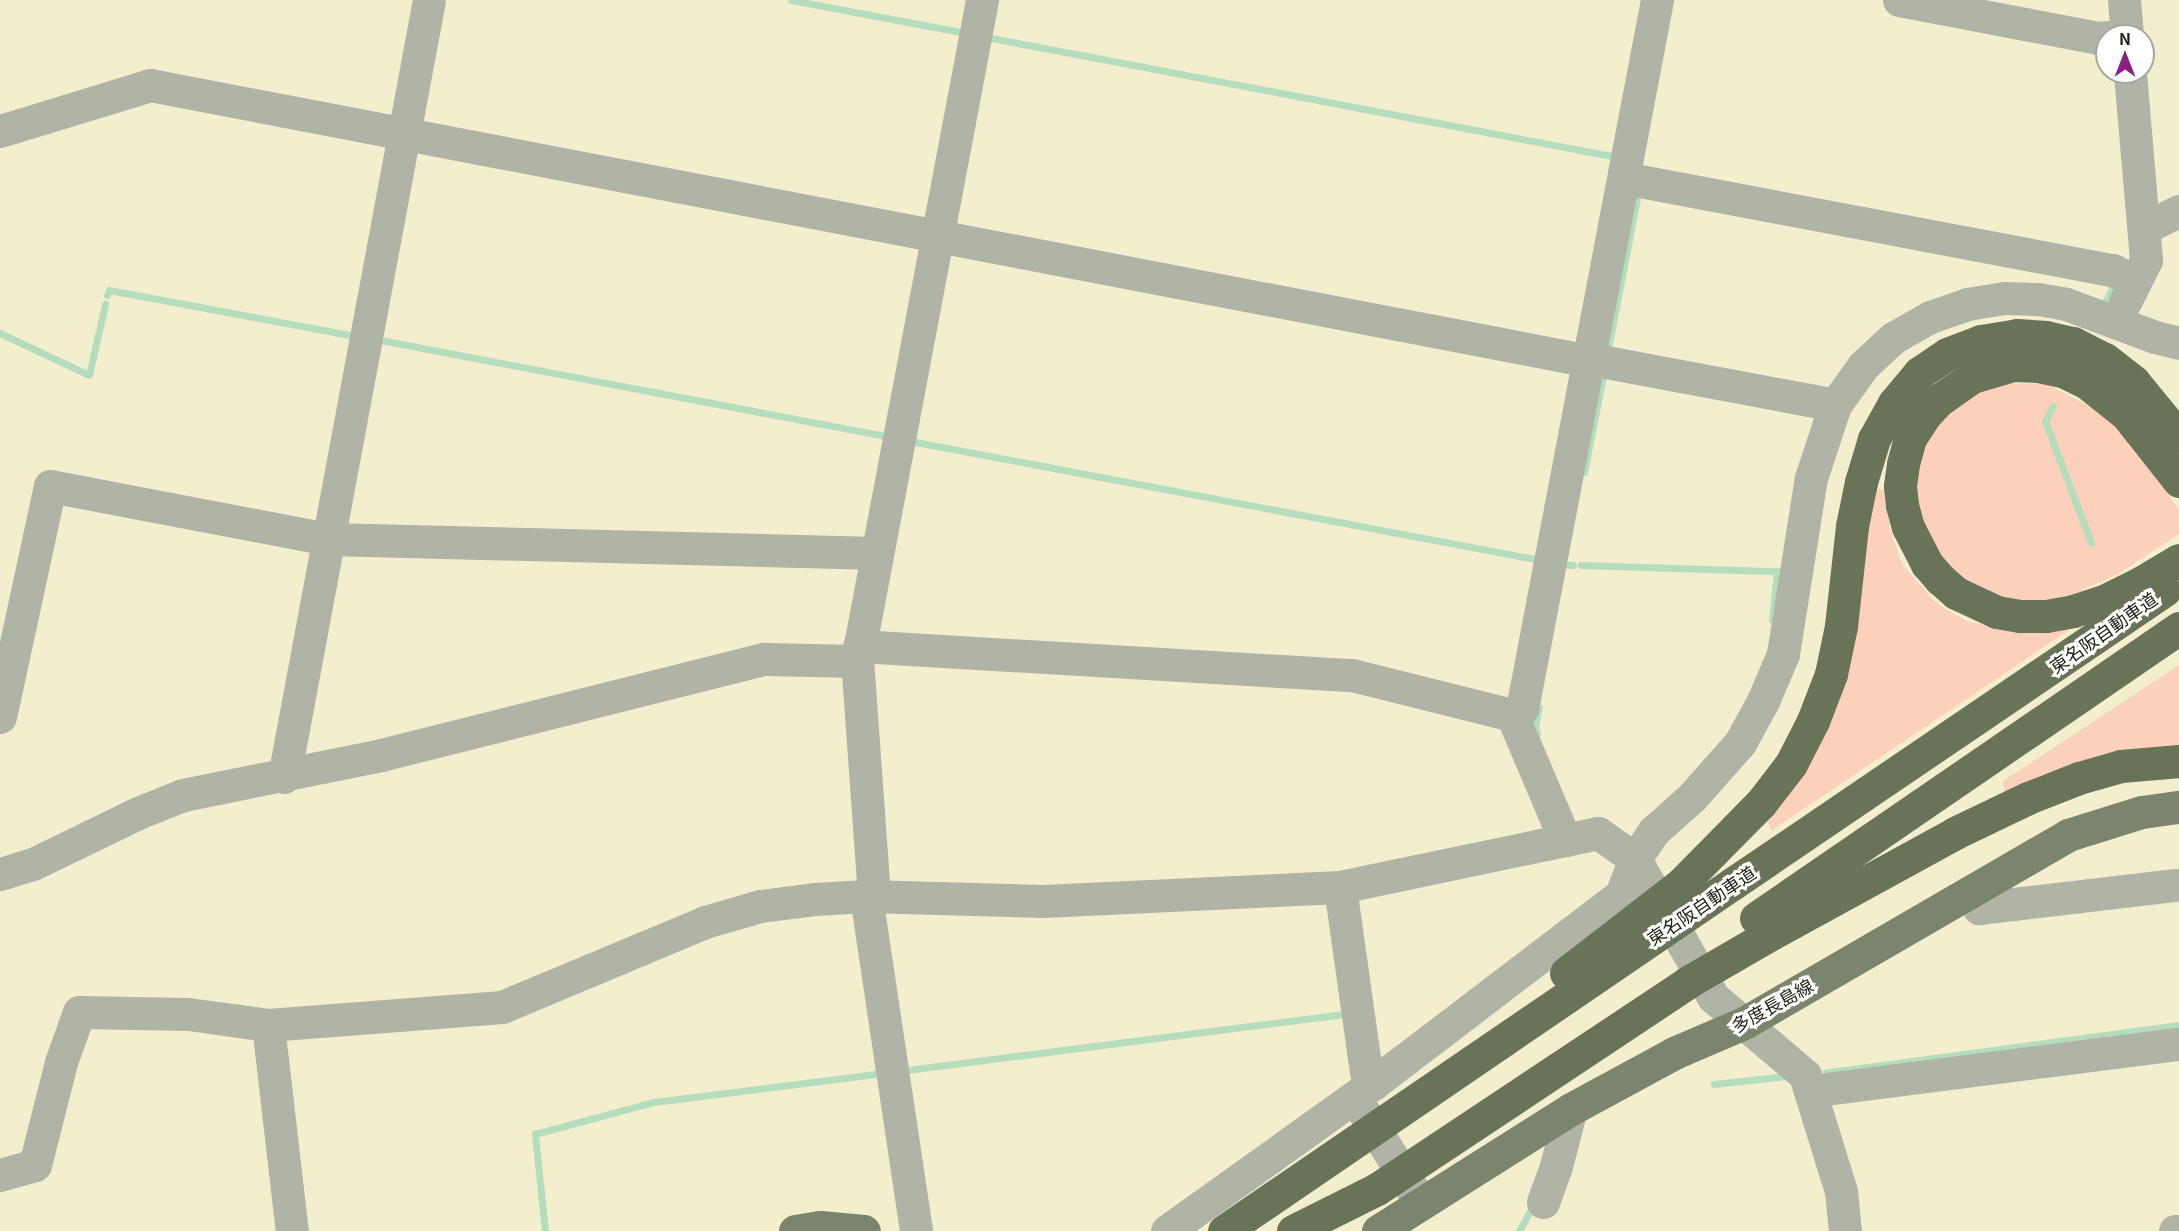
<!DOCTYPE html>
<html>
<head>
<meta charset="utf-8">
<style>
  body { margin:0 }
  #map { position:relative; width:2179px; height:1231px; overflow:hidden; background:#f3efce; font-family:Georgia,"Noto Sans JP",serif }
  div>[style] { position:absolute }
  .green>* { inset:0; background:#fbd1bc }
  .water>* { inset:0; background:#b5ddbd }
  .stream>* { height:7px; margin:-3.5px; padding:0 3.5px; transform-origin:3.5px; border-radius:3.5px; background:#b5ddbd }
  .minor>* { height:33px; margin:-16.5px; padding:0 16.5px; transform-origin:16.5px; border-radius:16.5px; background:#afb4a7 }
  .major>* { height:33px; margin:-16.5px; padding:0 16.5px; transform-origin:16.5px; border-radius:16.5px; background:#7b846d }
  .highway>* { height:33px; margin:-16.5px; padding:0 16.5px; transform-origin:16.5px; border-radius:16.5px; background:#687358 }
  .highway-bridge>* { height:33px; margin:-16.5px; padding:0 16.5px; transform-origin:16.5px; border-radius:16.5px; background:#687358 }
  span { translate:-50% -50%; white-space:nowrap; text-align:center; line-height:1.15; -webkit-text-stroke:6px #fff; paint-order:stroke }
  .street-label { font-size:18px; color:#242216 }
  .north { position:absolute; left:2095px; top:24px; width:60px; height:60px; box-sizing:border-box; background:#fff; border:2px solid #a7a7a2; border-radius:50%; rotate:0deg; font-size:16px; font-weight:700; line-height:24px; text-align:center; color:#242216 }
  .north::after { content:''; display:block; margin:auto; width:21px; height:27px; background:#8c1f83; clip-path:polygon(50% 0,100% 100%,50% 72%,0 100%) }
</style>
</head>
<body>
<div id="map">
  <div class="green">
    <div style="clip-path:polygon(2006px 383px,2047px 384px,2099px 411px,2134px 443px,2179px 510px,2179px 534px,2118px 574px,2073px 594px,2042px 602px,1995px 598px,1959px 581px,1922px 535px,1914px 471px,1921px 444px,1941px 417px,1966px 396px)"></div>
    <div style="clip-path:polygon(1873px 487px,1887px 491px,1890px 528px,1902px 564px,1935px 602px,1966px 621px,2004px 630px,2072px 628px,1771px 831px,1767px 819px,1814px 753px)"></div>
    <div style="clip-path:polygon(2179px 665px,2179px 750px,2004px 792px,2003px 781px)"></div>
  </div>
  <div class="water">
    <div style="clip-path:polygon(2179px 1022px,2179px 1035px,1825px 1082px,1823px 1070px)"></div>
  </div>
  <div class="stream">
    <div style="left:791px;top:0;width:178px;rotate:10.7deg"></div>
    <div style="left:986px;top:37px;width:642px;rotate:10.77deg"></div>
    <div style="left:107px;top:295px;width:5px;rotate:-68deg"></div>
    <div style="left:109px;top:290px;width:250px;rotate:10.6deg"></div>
    <div style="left:2103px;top:306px;width:28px;rotate:-63deg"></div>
    <div style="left:0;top:333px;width:98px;rotate:25.3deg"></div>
    <div style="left:89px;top:375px;width:73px;rotate:-77.3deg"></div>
    <div style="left:375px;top:339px;width:524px;rotate:10.77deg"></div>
    <div style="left:1607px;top:354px;width:169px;rotate:-79.1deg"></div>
    <div style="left:2053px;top:406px;width:17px;rotate:118deg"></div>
    <div style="left:2045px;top:421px;width:130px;rotate:69.3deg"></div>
    <div style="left:910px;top:441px;width:636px;rotate:10.69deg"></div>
    <div style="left:1584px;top:472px;width:103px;rotate:-78.8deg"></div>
    <div style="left:1558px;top:564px;width:15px;rotate:4deg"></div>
    <div style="left:1581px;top:565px;width:196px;rotate:1.8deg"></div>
    <div style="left:1777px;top:571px;width:49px;rotate:95.8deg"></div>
    <div style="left:1537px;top:733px;width:6px;rotate:-108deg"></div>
    <div style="left:1535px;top:727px;width:20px;rotate:-79deg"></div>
    <div style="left:907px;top:1070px;width:441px;rotate:-7.3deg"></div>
    <div style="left:1714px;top:1084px;width:72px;rotate:-6.3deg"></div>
    <div style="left:545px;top:1231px;width:98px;rotate:-95.9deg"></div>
    <div style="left:535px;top:1134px;width:123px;rotate:-15.1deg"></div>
    <div style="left:654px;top:1102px;width:225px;rotate:-7.2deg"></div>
    <div style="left:1519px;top:1231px;width:31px;rotate:-61deg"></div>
  </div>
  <div class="minor">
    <div style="left:1899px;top:0;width:203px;rotate:10.8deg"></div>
    <div style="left:2098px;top:38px;width:9px;rotate:-6deg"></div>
    <div style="left:2124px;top:0;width:36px;rotate:85deg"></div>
    <div style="left:0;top:131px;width:157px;rotate:-17deg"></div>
    <div style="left:150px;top:85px;width:1466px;rotate:10.85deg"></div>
    <div style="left:1624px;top:178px;width:498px;rotate:10.7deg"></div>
    <div style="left:2113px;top:270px;width:25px;rotate:29deg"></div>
    <div style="left:2144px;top:228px;width:39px;rotate:-26deg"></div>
    <div style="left:2125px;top:302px;width:47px;rotate:-63.4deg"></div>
    <div style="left:2146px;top:260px;width:189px;rotate:-94.9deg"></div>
    <div style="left:1590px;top:359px;width:249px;rotate:10.6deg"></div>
    <div style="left:859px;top:646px;width:494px;rotate:3.4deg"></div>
    <div style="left:1352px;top:675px;width:165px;rotate:14deg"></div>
    <div style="left:1512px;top:715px;width:136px;rotate:67deg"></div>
    <div style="left:1512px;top:715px;width:12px;rotate:-31deg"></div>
    <div style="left:1522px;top:709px;width:722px;rotate:-79.22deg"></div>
    <div style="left:0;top:717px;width:236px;rotate:-77.8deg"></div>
    <div style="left:50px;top:486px;width:283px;rotate:10.8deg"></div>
    <div style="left:328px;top:539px;width:549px;rotate:1.46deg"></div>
    <div style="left:284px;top:777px;width:790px;rotate:-79.43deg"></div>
    <div style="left:0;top:874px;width:34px;rotate:-17deg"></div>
    <div style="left:33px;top:864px;width:117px;rotate:-25.9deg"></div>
    <div style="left:138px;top:813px;width:48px;rotate:-21.8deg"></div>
    <div style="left:183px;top:795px;width:202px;rotate:-11.4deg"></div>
    <div style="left:381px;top:755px;width:395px;rotate:-14.1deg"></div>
    <div style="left:764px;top:659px;width:93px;rotate:1.2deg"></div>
    <div style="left:1340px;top:887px;width:187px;rotate:82deg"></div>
    <div style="left:1366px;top:1072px;width:14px;rotate:54deg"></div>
    <div style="left:1968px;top:893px;width:19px;rotate:54deg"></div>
    <div style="left:1979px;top:908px;width:198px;rotate:-6.7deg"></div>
    <div style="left:866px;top:896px;width:339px;rotate:81.5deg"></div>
    <div style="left:874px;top:896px;width:236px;rotate:-94.1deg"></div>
    <div style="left:857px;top:661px;width:673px;rotate:-79.29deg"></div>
    <div style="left:268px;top:1025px;width:207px;rotate:83.4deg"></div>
    <div style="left:1810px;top:1091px;width:372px;rotate:-7.3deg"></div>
    <div style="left:1360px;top:1106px;width:115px;rotate:57.8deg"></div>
    <div style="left:0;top:1175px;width:36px;rotate:-16deg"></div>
    <div style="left:35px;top:1165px;width:106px;rotate:-75.8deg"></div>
    <div style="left:61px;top:1062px;width:53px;rotate:-70.2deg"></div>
    <div style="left:79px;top:1012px;width:109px;rotate:1.1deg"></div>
    <div style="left:188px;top:1014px;width:81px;rotate:7.8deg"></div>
    <div style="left:268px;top:1025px;width:235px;rotate:-4.4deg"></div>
    <div style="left:502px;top:1007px;width:220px;rotate:-22.7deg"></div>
    <div style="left:705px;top:922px;width:57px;rotate:-16.2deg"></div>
    <div style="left:760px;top:906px;width:55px;rotate:-7.3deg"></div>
    <div style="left:815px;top:899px;width:51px;rotate:-3.4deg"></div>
    <div style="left:866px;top:896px;width:177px;rotate:1.6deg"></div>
    <div style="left:1043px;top:901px;width:297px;rotate:-2.7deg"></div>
    <div style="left:1340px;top:887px;width:264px;rotate:-11.8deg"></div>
    <div style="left:1598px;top:833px;width:45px;rotate:35.1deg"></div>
    <div style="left:1635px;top:859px;width:159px;rotate:60.5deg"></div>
    <div style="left:1713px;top:997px;width:121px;rotate:40.3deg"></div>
    <div style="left:1805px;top:1075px;width:121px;rotate:72.8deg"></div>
    <div style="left:1841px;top:1191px;width:40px;rotate:84.3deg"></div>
    <div style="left:1543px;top:1202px;width:38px;rotate:-70deg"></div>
    <div style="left:1556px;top:1166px;width:59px;rotate:-75.3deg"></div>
    <div style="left:1167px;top:1231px;width:254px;rotate:-35.6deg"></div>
    <div style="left:1374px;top:1083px;width:310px;rotate:-37.3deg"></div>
    <div style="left:1621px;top:895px;width:39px;rotate:-69deg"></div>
    <div style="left:1635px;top:859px;width:34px;rotate:-56deg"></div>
    <div style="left:1654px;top:831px;width:51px;rotate:-41.8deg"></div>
    <div style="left:1692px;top:797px;width:72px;rotate:-48.4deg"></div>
    <div style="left:1740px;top:743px;width:48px;rotate:-61.3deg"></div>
    <div style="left:1763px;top:701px;width:51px;rotate:-66.9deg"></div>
    <div style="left:1783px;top:654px;width:178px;rotate:-81deg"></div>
    <div style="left:1811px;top:478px;width:77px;rotate:-71.8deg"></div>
    <div style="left:1835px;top:405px;width:48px;rotate:-54.3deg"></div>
    <div style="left:1863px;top:366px;width:41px;rotate:-43deg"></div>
    <div style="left:1893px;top:338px;width:43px;rotate:-29.6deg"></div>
    <div style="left:1930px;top:317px;width:39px;rotate:-19deg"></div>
    <div style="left:1967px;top:304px;width:38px;rotate:-9deg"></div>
    <div style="left:2005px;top:298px;width:33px;rotate:2deg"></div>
    <div style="left:2038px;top:299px;width:28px;rotate:10deg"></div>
    <div style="left:2066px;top:304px;width:95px;rotate:20.3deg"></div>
    <div style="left:2155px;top:337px;width:25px;rotate:14deg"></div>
    <div style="left:2175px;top:1231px;width:4px"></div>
  </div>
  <div class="major">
    <div style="left:795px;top:1231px;width:25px;rotate:-9deg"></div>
    <div style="left:820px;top:1227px;width:44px;rotate:5.2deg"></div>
    <div style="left:1378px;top:1231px;width:228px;rotate:-32.3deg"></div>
    <div style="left:1571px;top:1109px;width:117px;rotate:-28.5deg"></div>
    <div style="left:1674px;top:1053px;width:76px;rotate:-23.2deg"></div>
    <div style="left:1744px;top:1023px;width:375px;rotate:-30.1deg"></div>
    <div style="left:2068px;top:835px;width:77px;rotate:-17.3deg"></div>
    <div style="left:2142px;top:812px;width:37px;rotate:-8deg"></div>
  </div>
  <div class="highway">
    <div style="left:2179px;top:481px;width:85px;rotate:-128.3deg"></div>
    <div style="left:2126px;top:414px;width:50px;rotate:-141.5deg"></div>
    <div style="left:2087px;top:383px;width:28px;rotate:-154deg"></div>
    <div style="left:2062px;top:371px;width:24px;rotate:-168deg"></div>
    <div style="left:2039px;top:366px;width:26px;rotate:-178deg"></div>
    <div style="left:2013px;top:365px;width:43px;rotate:163.7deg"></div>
    <div style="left:1972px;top:377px;width:39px;rotate:145deg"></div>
    <div style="left:1940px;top:399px;width:22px;rotate:133deg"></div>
    <div style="left:1925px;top:415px;width:27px;rotate:123deg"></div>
    <div style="left:1910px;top:438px;width:27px;rotate:105deg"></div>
    <div style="left:1903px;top:464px;width:22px;rotate:98deg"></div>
    <div style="left:1900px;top:486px;width:19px;rotate:84deg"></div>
    <div style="left:1902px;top:505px;width:23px;rotate:75deg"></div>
    <div style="left:1908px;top:527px;width:42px;rotate:62.8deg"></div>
    <div style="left:1927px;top:564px;width:20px;rotate:49deg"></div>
    <div style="left:1940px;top:579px;width:21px;rotate:41deg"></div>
    <div style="left:1956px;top:593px;width:45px;rotate:24.9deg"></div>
    <div style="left:1997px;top:612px;width:23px;rotate:10deg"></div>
    <div style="left:2020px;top:616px;width:26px"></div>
    <div style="left:2046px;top:616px;width:27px;rotate:-10deg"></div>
    <div style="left:2073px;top:611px;width:33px;rotate:-18deg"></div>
    <div style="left:2104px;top:601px;width:42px;rotate:-26.6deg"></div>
    <div style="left:2142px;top:582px;width:43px;rotate:-30.7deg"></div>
    <div style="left:1681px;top:884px;width:114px;rotate:-45.4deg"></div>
    <div style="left:1761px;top:803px;width:49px;rotate:-52.4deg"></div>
    <div style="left:1791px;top:764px;width:48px;rotate:-62.9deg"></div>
    <div style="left:1813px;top:721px;width:50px;rotate:-69deg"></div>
    <div style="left:1831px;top:674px;width:49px;rotate:-78.2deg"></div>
    <div style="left:1841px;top:626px;width:101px;rotate:-83.7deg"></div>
    <div style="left:1852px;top:526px;width:45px;rotate:-78.4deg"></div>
    <div style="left:1861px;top:482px;width:45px;rotate:-73.2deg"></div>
    <div style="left:1874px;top:439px;width:41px;rotate:-60.9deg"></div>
    <div style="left:1894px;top:403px;width:39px;rotate:-50deg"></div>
    <div style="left:1919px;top:373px;width:34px;rotate:-34deg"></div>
    <div style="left:1947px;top:354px;width:36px;rotate:-21deg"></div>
    <div style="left:1981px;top:341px;width:36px;rotate:-9deg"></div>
    <div style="left:2017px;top:335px;width:29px;rotate:4deg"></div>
    <div style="left:2046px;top:337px;width:28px;rotate:13deg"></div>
    <div style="left:2073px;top:343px;width:36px;rotate:27deg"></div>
    <div style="left:2105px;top:359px;width:37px;rotate:38deg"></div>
    <div style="left:2134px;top:382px;width:71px;rotate:50.7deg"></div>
    <div style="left:1732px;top:884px;width:523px;rotate:-34.18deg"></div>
    <div style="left:1756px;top:918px;width:513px;rotate:-34.43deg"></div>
    <div style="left:1769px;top:935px;width:212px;rotate:-28.7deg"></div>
    <div style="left:1955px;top:833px;width:81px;rotate:-25.6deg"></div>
    <div style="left:2028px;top:798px;width:55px;rotate:-21.4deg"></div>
    <div style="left:2079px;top:778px;width:44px;rotate:-15.9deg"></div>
    <div style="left:2121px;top:766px;width:58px;rotate:-4.9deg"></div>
  </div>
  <div class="highway-bridge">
    <div style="left:1566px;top:973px;width:145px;rotate:-37.7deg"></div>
    <div style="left:1224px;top:1231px;width:615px;rotate:-34.34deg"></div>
    <div style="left:1293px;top:1231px;width:94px;rotate:-26.6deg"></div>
    <div style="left:1377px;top:1189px;width:374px;rotate:-33.6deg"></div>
    <div style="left:1688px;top:982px;width:94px;rotate:-30.1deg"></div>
  </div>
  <div class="street-label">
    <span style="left:2103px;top:632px;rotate:-35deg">東名阪自動車道</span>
    <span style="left:1701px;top:905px;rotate:-34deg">東名阪自動車道</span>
    <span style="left:1772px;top:1005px;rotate:-29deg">多度長島線</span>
  </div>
  <div class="north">N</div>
</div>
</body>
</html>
